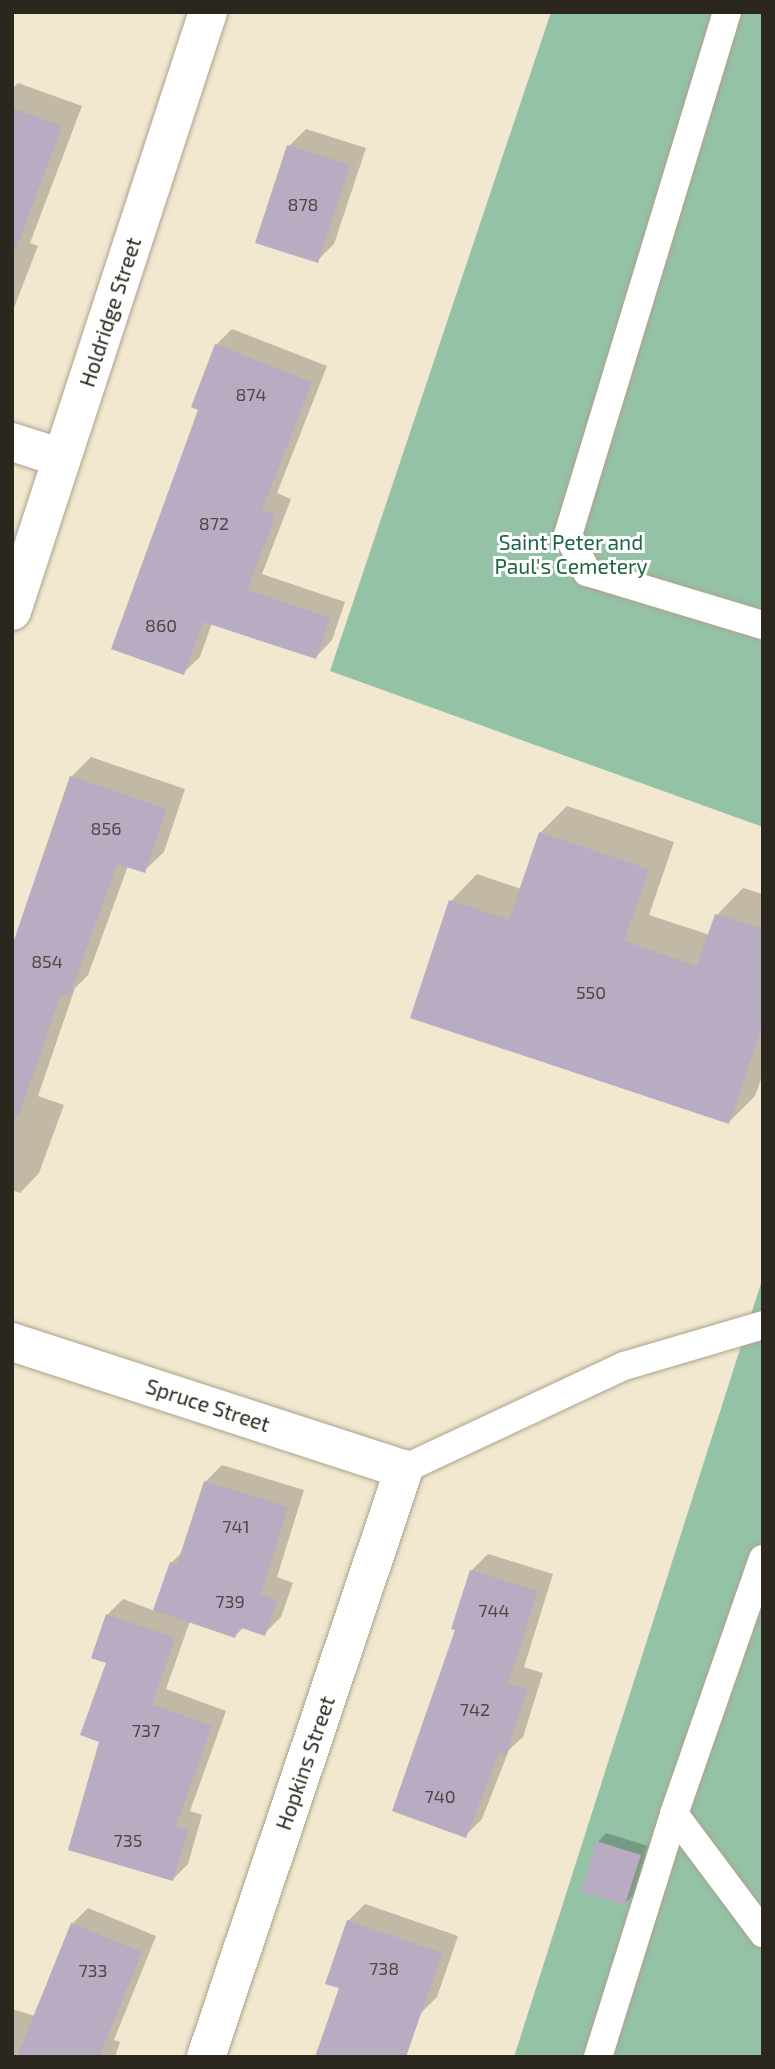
<!DOCTYPE html>
<html>
<head>
<meta charset="utf-8">
<style>
  body { margin:0 }
  #map { position:relative; width:775px; height:2069px; overflow:hidden; background:#f2e8d0; font-family:"Exo 2",sans-serif }
  div>[style] { position:absolute }
  .green>* { inset:0; background:#94c2a6 }
  .shadow>* { inset:0; background:#0003 }
  .building>* { inset:0; background:#b7acc2 }
  .roads { filter:drop-shadow(0 0 2px #aca28c) drop-shadow(0 0 2px #aca28c) }
  .service>* { height:28px; margin:-14px; padding:0 14px; transform-origin:14px; border-radius:14px; background:#fff }
  .minor>* { height:38px; margin:-19px; padding:0 19px; transform-origin:19px; border-radius:19px; background:#fff }
  span { translate:-50% -50%; white-space:nowrap; text-align:center; line-height:1.15; -webkit-text-stroke:6px #fff; paint-order:stroke }
  .number-label { font-size:18px; color:#4e4847 }
  .number-label span { -webkit-text-stroke-width:0 }
  .street-label { font-size:21px; color:#2b271e }
  .park-label { font-size:21px; color:#1d6542 }
  .frame { position:absolute; inset:0; border:14px solid #2b271e; pointer-events:none }
</style>
</head>
<body>
<div id="map">
  <div class="green">
    <div style="clip-path:polygon(551px 12px,763px 12px,763px 827px,330px 671px)"></div>
    <div style="clip-path:polygon(763px 1277px,763px 2057px,514px 2057px)"></div>
  </div>
  <div class="shadow">
    <div style="clip-path:polygon(18px 83px,82px 106px,30px 243px,38px 246px,12px 313px,12px 89px)"></div>
    <div style="clip-path:polygon(306px 129px,366px 148px,334px 244px,317px 261px,289px 146px)"></div>
    <div style="clip-path:polygon(232px 329px,327px 366px,277px 493px,291px 499px,262px 574px,345px 602px,332px 640px,316px 657px,212px 623px,200px 657px,183px 673px,200px 409px,216px 345px)"></div>
    <div style="clip-path:polygon(91px 757px,185px 789px,164px 852px,144px 871px,128px 866px,88px 975px,75px 988px,38px 1096px,64px 1105px,39px 1173px,20px 1193px,12px 1190px,12px 954px,71px 777px)"></div>
    <div style="clip-path:polygon(567px 806px,674px 842px,649px 915px,710px 935px,717px 915px,743px 888px,763px 894px,763px 1074px,755px 1096px,729px 1122px,451px 901px,477px 874px,521px 889px,540px 833px)"></div>
    <div style="clip-path:polygon(222px 1465px,304px 1490px,277px 1577px,293px 1583px,281px 1617px,264px 1634px,244px 1627px,235px 1636px,190px 1621px,166px 1689px,226px 1711px,190px 1811px,202px 1815px,188px 1864px,173px 1879px,101px 1740px,108px 1662px,93px 1657px,108px 1614px,123px 1599px,155px 1611px,171px 1563px,183px 1551px,205px 1482px)"></div>
    <div style="clip-path:polygon(488px 1554px,553px 1574px,524px 1667px,543px 1673px,523px 1737px,509px 1750px,482px 1819px,465px 1836px,457px 1629px,471px 1571px)"></div>
    <div style="clip-path:polygon(606px 1833px,648px 1846px,634px 1895px,625px 1903px,598px 1842px)"></div>
    <div style="clip-path:polygon(365px 1904px,458px 1936px,437px 1997px,420px 2014px,341px 1987px,348px 1921px)"></div>
    <div style="clip-path:polygon(88px 1908px,156px 1936px,114px 2040px,120px 2042px,115px 2057px,12px 2057px,12px 2009px,35px 2016px,72px 1924px)"></div>
  </div>
  <div class="building">
    <div style="clip-path:polygon(12px 108px,62px 126px,16px 249px,12px 249px)"></div>
    <div style="clip-path:polygon(287px 145px,350px 165px,318px 263px,255px 243px)"></div>
    <div style="clip-path:polygon(215px 344px,312px 382px,262px 510px,276px 515px,247px 590px,330px 618px,316px 659px,203px 622px,184px 675px,111px 649px,198px 410px,191px 407px)"></div>
    <div style="clip-path:polygon(70px 776px,166px 809px,145px 873px,117px 864px,69px 997px,61px 994px,18px 1118px,12px 1117px,12px 946px)"></div>
    <div style="clip-path:polygon(539px 832px,649px 869px,624px 941px,697px 966px,715px 914px,763px 929px,763px 1024px,729px 1124px,410px 1018px,449px 900px,509px 920px)"></div>
    <div style="clip-path:polygon(204px 1481px,288px 1507px,261px 1594px,277px 1600px,265px 1636px,239px 1627px,235px 1638px,153px 1610px,170px 1562px,177px 1565px)"></div>
    <div style="clip-path:polygon(470px 1570px,538px 1591px,508px 1683px,527px 1689px,506px 1755px,499px 1753px,466px 1838px,392px 1811px,455px 1630px,451px 1629px)"></div>
    <div style="clip-path:polygon(106px 1614px,175px 1638px,152px 1705px,212px 1726px,176px 1826px,188px 1830px,173px 1881px,68px 1850px,99px 1742px,80px 1735px,106px 1663px,91px 1658px)"></div>
    <div style="clip-path:polygon(596px 1841px,641px 1855px,625px 1905px,581px 1892px)"></div>
    <div style="clip-path:polygon(347px 1920px,442px 1953px,406px 2057px,315px 2057px,339px 1988px,325px 1984px)"></div>
    <div style="clip-path:polygon(71px 1923px,142px 1952px,99px 2057px,17px 2057px)"></div>
  </div>
  <div class="roads">
    <div class="service">
      <div style="left:727px;top:12px;width:547px;rotate:106.91deg"></div>
      <div style="left:568px;top:535px;width:42px;rotate:62.8deg"></div>
      <div style="left:587px;top:572px;width:184px;rotate:16.8deg"></div>
      <div style="left:404px;top:1469px;width:243px;rotate:-25.1deg"></div>
      <div style="left:624px;top:1366px;width:145px;rotate:-16.4deg"></div>
      <div style="left:674px;top:1814px;width:270px;rotate:-70.8deg"></div>
      <div style="left:598px;top:2057px;width:255px;rotate:-72.6deg"></div>
      <div style="left:674px;top:1814px;width:149px;rotate:53.2deg"></div>
    </div>
    <div class="minor">
      <div style="left:12px;top:442px;width:52px;rotate:17.7deg"></div>
      <div style="left:12px;top:611px;width:630px;rotate:-71.88deg"></div>
      <div style="left:12px;top:1342px;width:412px;rotate:18deg"></div>
      <div style="left:404px;top:1469px;width:620px;rotate:108.61deg"></div>
    </div>
  </div>
  <div class="number-label">
    <span style="left:303px;top:204px">878</span>
    <span style="left:251px;top:394px">874</span>
    <span style="left:214px;top:523px">872</span>
    <span style="left:161px;top:625px">860</span>
    <span style="left:106px;top:828px">856</span>
    <span style="left:47px;top:961px">854</span>
    <span style="left:591px;top:992px">550</span>
    <span style="left:236px;top:1526px">741</span>
    <span style="left:230px;top:1601px">739</span>
    <span style="left:494px;top:1610px">744</span>
    <span style="left:475px;top:1709px">742</span>
    <span style="left:146px;top:1730px">737</span>
    <span style="left:440px;top:1796px">740</span>
    <span style="left:128px;top:1840px">735</span>
    <span style="left:384px;top:1968px">738</span>
    <span style="left:93px;top:1970px">733</span>
  </div>
  <div class="street-label">
    <span style="left:110px;top:312px;rotate:-72deg">Holdridge Street</span>
    <span style="left:208px;top:1405px;rotate:18deg">Spruce Street</span>
    <span style="left:305px;top:1763px;rotate:-71deg">Hopkins Street</span>
  </div>
  <div class="park-label">
    <span style="left:571px;top:554px">Saint Peter and<br>Paul's Cemetery</span>
  </div>
  <div class="frame"></div>
</div>
</body>
</html>
